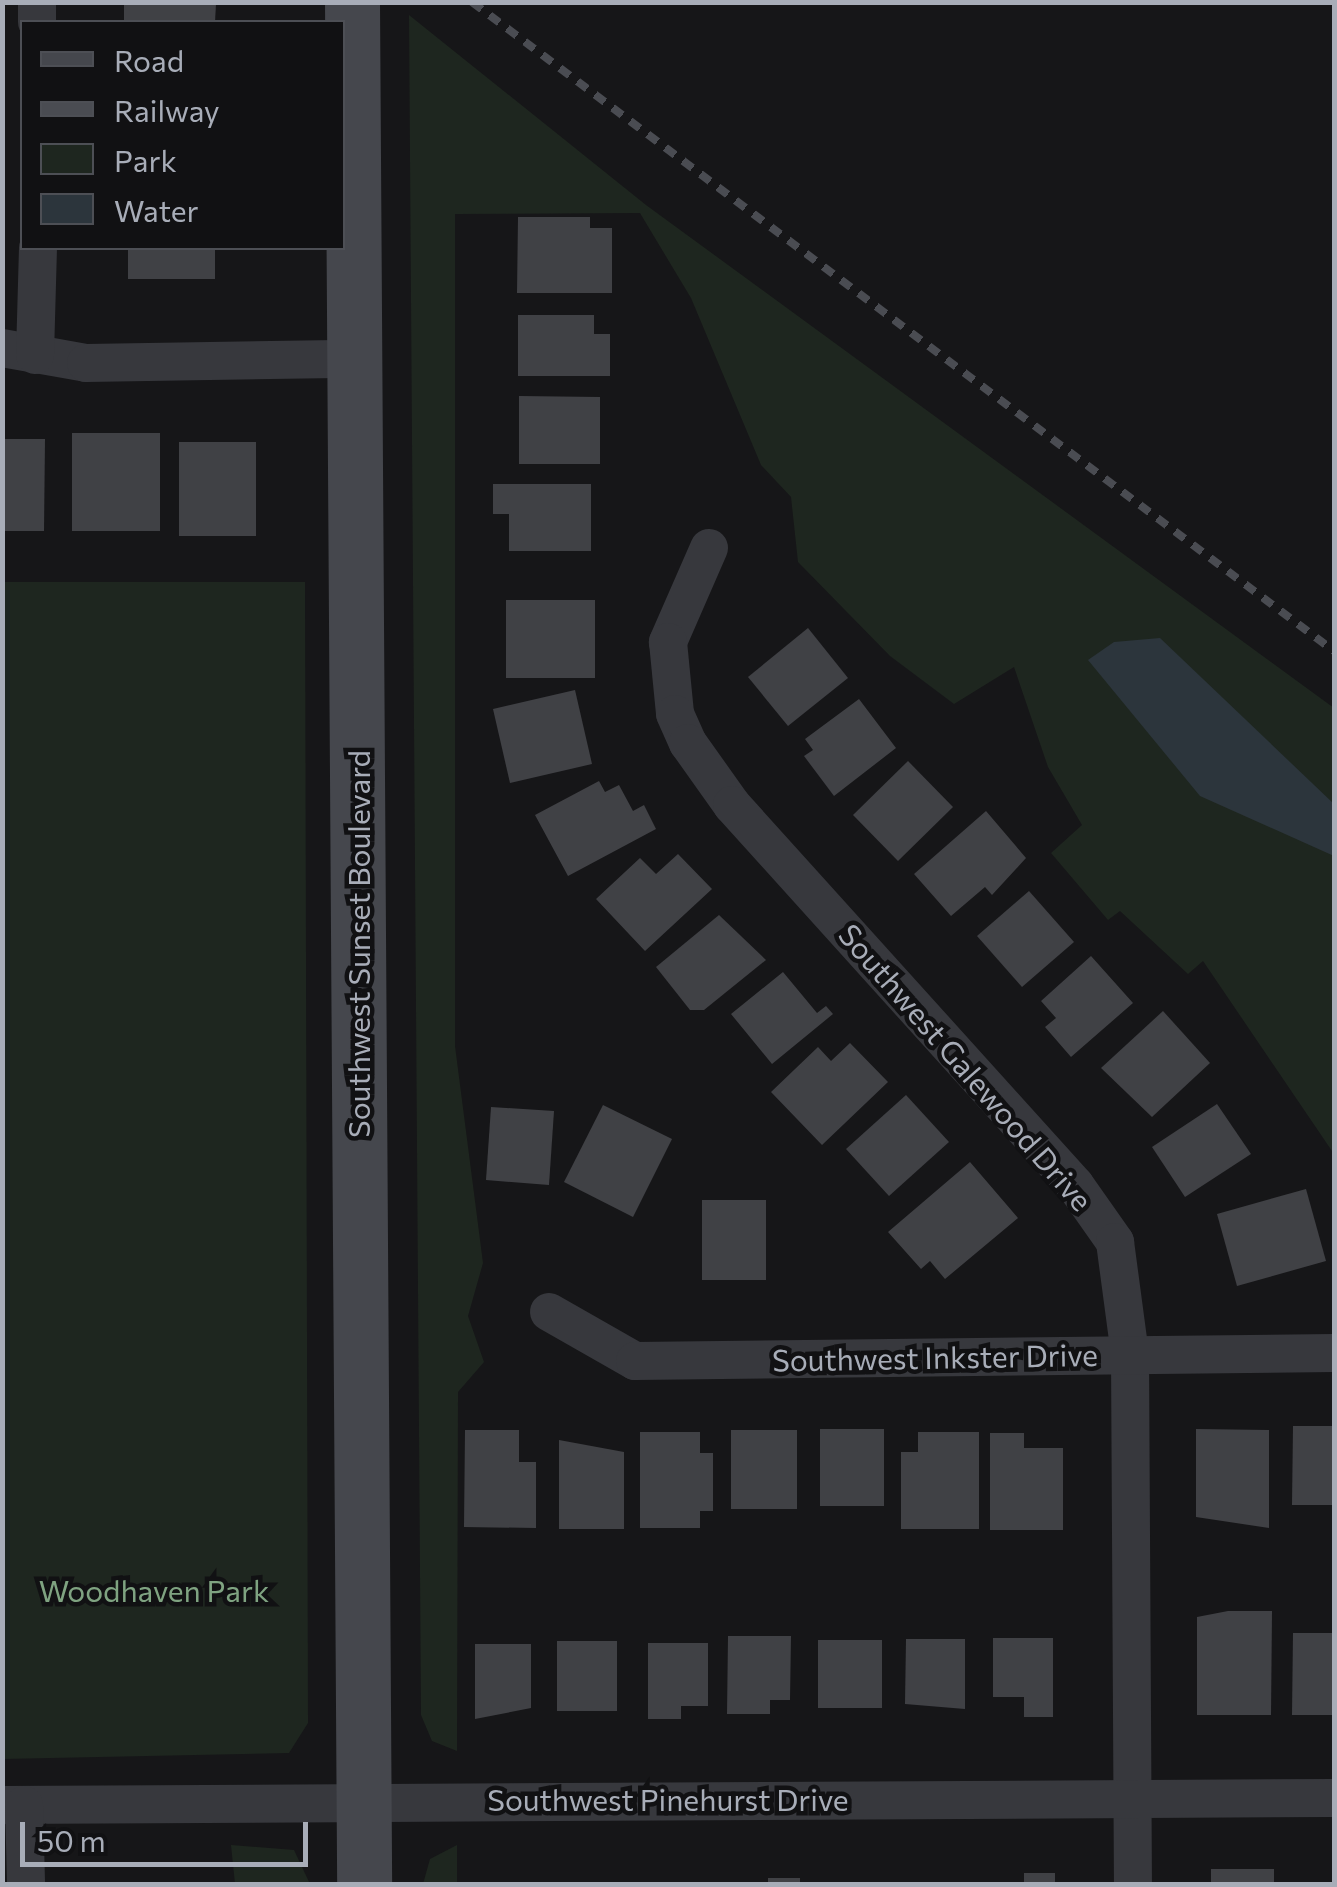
<!DOCTYPE html>
<html>
<head>
<meta charset="utf-8">
<style>
  body { margin:0 }
  #map { position:relative; width:1337px; height:1887px; overflow:hidden; background:#161618; font-family:Commissioner,sans-serif }
  div>[style] { position:absolute }
  .green>* { inset:0; background:#1e261f }
  .water>* { inset:0; background:#2c353c }
  .building>* { inset:0; background:#404145 }
  .minor>* { height:38px; margin:-19px; padding:0 19px; transform-origin:19px; border-radius:19px; background:#37383d }
  .secondary>* { height:55px; margin:-27.5px; padding:0 27.5px; transform-origin:27.5px; border-radius:27.5px; background:#45474d }
  .rail>* { height:8px; margin-top:-4px; transform-origin:0; background:repeating-linear-gradient(90deg,#4a4c52 0 12px,transparent 0 22px) }
  span { translate:-50% -50%; white-space:nowrap; text-align:center; line-height:1.15; -webkit-text-stroke:9px #111113; paint-order:stroke }
  .street-label { font-size:30px; color:#a8adb8 }
  .park-label { font-size:30px; color:#7fa381 }
  .frame { position:absolute; inset:0; border:5px solid #a8adb8; pointer-events:none }
  .legend { position:absolute; left:20px; top:20px; width:325px; height:230px; box-sizing:border-box; background:#111113; border:2px solid #4d4f55; margin:0; padding:12px 18px; list-style:none; font-size:30px; color:#a8adb8 }
  .legend li { display:flex; align-items:center; gap:20px; height:50px }
  .legend b { width:50px; border:2px solid #4d4f55 }
  .scale { position:absolute; left:20px; top:1822px; width:288px; height:45px; box-sizing:border-box; border:5px solid #a8adb8; border-top:0; padding-left:12px; font-size:30px; line-height:35px; white-space:nowrap; color:#a8adb8; -webkit-text-stroke:8px #111113; paint-order:stroke }
</style>
</head>
<body>
<div id="map">
  <div class="green">
    <div style="clip-path:polygon(409px 15px,646px 205px,1334px 708px,1334px 1154px,1203px 961px,1188px 974px,1120px 911px,1108px 920px,1051px 853px,1082px 825px,1048px 767px,1014px 667px,954px 704px,890px 656px,798px 562px,791px 497px,761px 465px,691px 298px,640px 213px,455px 214px,455px 1046px,483px 1263px,468px 1316px,484px 1362px,458px 1392px,457px 1751px,432px 1741px,421px 1715px)"></div>
    <div style="clip-path:polygon(3px 582px,305px 582px,308px 1723px,289px 1753px,3px 1759px)"></div>
    <div style="clip-path:polygon(231px 1845px,294px 1850px,310px 1884px,235px 1884px)"></div>
    <div style="clip-path:polygon(457px 1845px,457px 1884px,423px 1884px,430px 1859px)"></div>
  </div>
  <div class="water">
    <div style="clip-path:polygon(1160px 638px,1334px 804px,1334px 856px,1200px 796px,1088px 660px,1114px 642px)"></div>
  </div>
  <div class="building">
    <div style="clip-path:polygon(124px 2px,216px 4px,215px 22px,124px 22px)"></div>
    <div style="clip-path:polygon(518px 217px,590px 217px,590px 228px,612px 228px,612px 293px,517px 293px)"></div>
    <div style="clip-path:polygon(128px 248px,215px 248px,215px 279px,128px 279px)"></div>
    <div style="clip-path:polygon(518px 315px,594px 315px,594px 334px,610px 334px,610px 376px,518px 376px)"></div>
    <div style="clip-path:polygon(519px 396px,600px 397px,600px 464px,519px 464px)"></div>
    <div style="clip-path:polygon(72px 433px,160px 433px,160px 531px,72px 531px)"></div>
    <div style="clip-path:polygon(2px 439px,45px 439px,44px 531px,2px 531px)"></div>
    <div style="clip-path:polygon(179px 442px,256px 442px,256px 536px,179px 536px)"></div>
    <div style="clip-path:polygon(493px 484px,591px 484px,591px 551px,509px 551px,509px 514px,493px 514px)"></div>
    <div style="clip-path:polygon(506px 600px,595px 600px,595px 678px,506px 678px)"></div>
    <div style="clip-path:polygon(808px 628px,848px 678px,788px 726px,748px 677px)"></div>
    <div style="clip-path:polygon(575px 690px,592px 764px,510px 783px,493px 709px)"></div>
    <div style="clip-path:polygon(859px 699px,896px 748px,834px 796px,804px 756px,813px 750px,805px 739px)"></div>
    <div style="clip-path:polygon(908px 761px,953px 807px,898px 861px,853px 815px)"></div>
    <div style="clip-path:polygon(599px 781px,605px 792px,619px 785px,633px 811px,644px 805px,656px 829px,568px 876px,535px 815px)"></div>
    <div style="clip-path:polygon(986px 811px,1026px 858px,992px 895px,985px 887px,951px 916px,914px 874px)"></div>
    <div style="clip-path:polygon(678px 854px,712px 889px,645px 951px,596px 899px,640px 858px,656px 874px)"></div>
    <div style="clip-path:polygon(1029px 891px,1074px 942px,1022px 987px,977px 936px)"></div>
    <div style="clip-path:polygon(719px 915px,766px 960px,704px 1010px,690px 1010px,656px 967px)"></div>
    <div style="clip-path:polygon(1091px 956px,1133px 1003px,1071px 1057px,1045px 1027px,1056px 1018px,1041px 1001px)"></div>
    <div style="clip-path:polygon(783px 972px,817px 1013px,826px 1006px,833px 1014px,772px 1064px,731px 1014px)"></div>
    <div style="clip-path:polygon(1163px 1011px,1210px 1063px,1152px 1117px,1101px 1068px)"></div>
    <div style="clip-path:polygon(850px 1043px,888px 1082px,822px 1145px,771px 1092px,818px 1047px,831px 1061px)"></div>
    <div style="clip-path:polygon(906px 1095px,949px 1142px,889px 1196px,846px 1149px)"></div>
    <div style="clip-path:polygon(1217px 1104px,1251px 1154px,1185px 1197px,1152px 1147px)"></div>
    <div style="clip-path:polygon(603px 1105px,672px 1139px,633px 1217px,564px 1182px)"></div>
    <div style="clip-path:polygon(491px 1107px,554px 1111px,549px 1185px,486px 1180px)"></div>
    <div style="clip-path:polygon(970px 1162px,1018px 1218px,945px 1279px,930px 1261px,921px 1269px,888px 1232px)"></div>
    <div style="clip-path:polygon(1306px 1189px,1326px 1261px,1237px 1286px,1217px 1214px)"></div>
    <div style="clip-path:polygon(702px 1200px,766px 1200px,766px 1280px,702px 1280px)"></div>
    <div style="clip-path:polygon(1293px 1426px,1334px 1426px,1334px 1505px,1292px 1505px)"></div>
    <div style="clip-path:polygon(820px 1429px,884px 1429px,884px 1506px,820px 1506px)"></div>
    <div style="clip-path:polygon(1196px 1429px,1269px 1430px,1269px 1528px,1196px 1517px)"></div>
    <div style="clip-path:polygon(465px 1430px,519px 1430px,519px 1462px,536px 1462px,536px 1528px,464px 1527px)"></div>
    <div style="clip-path:polygon(731px 1430px,797px 1430px,797px 1509px,731px 1509px)"></div>
    <div style="clip-path:polygon(640px 1432px,700px 1432px,700px 1453px,713px 1453px,713px 1511px,700px 1511px,700px 1528px,640px 1528px)"></div>
    <div style="clip-path:polygon(918px 1432px,979px 1432px,979px 1529px,901px 1529px,901px 1452px,918px 1452px)"></div>
    <div style="clip-path:polygon(990px 1433px,1024px 1433px,1024px 1448px,1063px 1448px,1063px 1530px,990px 1530px)"></div>
    <div style="clip-path:polygon(559px 1440px,624px 1452px,624px 1529px,559px 1529px)"></div>
    <div style="clip-path:polygon(1228px 1611px,1272px 1611px,1271px 1715px,1197px 1715px,1197px 1617px)"></div>
    <div style="clip-path:polygon(1293px 1633px,1334px 1633px,1334px 1715px,1292px 1715px)"></div>
    <div style="clip-path:polygon(728px 1636px,791px 1636px,790px 1700px,770px 1700px,770px 1714px,727px 1714px)"></div>
    <div style="clip-path:polygon(993px 1638px,1053px 1638px,1053px 1717px,1024px 1717px,1024px 1697px,993px 1697px)"></div>
    <div style="clip-path:polygon(906px 1639px,965px 1639px,965px 1709px,905px 1704px)"></div>
    <div style="clip-path:polygon(818px 1640px,882px 1640px,882px 1708px,818px 1708px)"></div>
    <div style="clip-path:polygon(557px 1641px,617px 1641px,617px 1711px,557px 1711px)"></div>
    <div style="clip-path:polygon(648px 1643px,708px 1643px,708px 1706px,681px 1706px,681px 1719px,648px 1719px)"></div>
    <div style="clip-path:polygon(475px 1644px,531px 1644px,531px 1708px,475px 1719px)"></div>
    <div style="clip-path:polygon(1211px 1869px,1274px 1869px,1274px 1884px,1211px 1884px)"></div>
    <div style="clip-path:polygon(1024px 1873px,1055px 1873px,1055px 1884px,1024px 1884px)"></div>
    <div style="clip-path:polygon(768px 1878px,800px 1878px,800px 1884px,768px 1884px)"></div>
  </div>
  <div class="minor">
    <div style="left:37px;top:2px;width:20px;rotate:90deg"></div>
    <div style="left:2px;top:348px;width:85px;rotate:10.1deg"></div>
    <div style="left:86px;top:363px;width:268px;rotate:-0.9deg"></div>
    <div style="left:35px;top:355px;width:107px;rotate:-88.4deg"></div>
    <div style="left:709px;top:548px;width:103px;rotate:113.6deg"></div>
    <div style="left:668px;top:642px;width:72px;rotate:84.4deg"></div>
    <div style="left:675px;top:714px;width:32px;rotate:66deg"></div>
    <div style="left:688px;top:743px;width:76px;rotate:54.6deg"></div>
    <div style="left:732px;top:805px;width:512px;rotate:47.93deg"></div>
    <div style="left:1075px;top:1185px;width:70px;rotate:54.9deg"></div>
    <div style="left:1115px;top:1242px;width:114px;rotate:82.4deg"></div>
    <div style="left:1130px;top:1355px;width:529px;rotate:89.68deg"></div>
    <div style="left:549px;top:1312px;width:99px;rotate:29.7deg"></div>
    <div style="left:635px;top:1361px;width:699px;rotate:-0.66deg"></div>
    <div style="left:2px;top:1805px;width:1332px;rotate:-0.3deg"></div>
    <div style="left:24px;top:1805px;width:79px;rotate:88.5deg"></div>
  </div>
  <div class="secondary">
    <div style="left:352px;top:2px;width:1882px;rotate:89.63deg"></div>
  </div>
  <div class="rail">
    <div style="left:472px;top:2px;width:1079px;rotate:36.98deg"></div>
  </div>
  <div class="street-label">
    <span style="left:358px;top:944px;rotate:-90deg">Southwest Sunset Boulevard</span>
    <span style="left:966px;top:1067px;rotate:49deg">Southwest Galewood Drive</span>
    <span style="left:935px;top:1357px;rotate:-1deg">Southwest Inkster Drive</span>
    <span style="left:668px;top:1799px">Southwest Pinehurst Drive</span>
  </div>
  <div class="park-label">
    <span style="left:154px;top:1590px">Woodhaven Park</span>
  </div>
  <div class="frame"></div>
  <ul class="legend">
  <li><b style="height:12px;background:#45474d"></b>Road</li>
  <li><b style="height:12px;background:#4a4c52"></b>Railway</li>
  <li><b style="height:28px;background:#1e261f"></b>Park</li>
  <li><b style="height:28px;background:#2c353c"></b>Water</li>
  </ul>
  <div class="scale">50 m</div>
</div>
</body>
</html>
